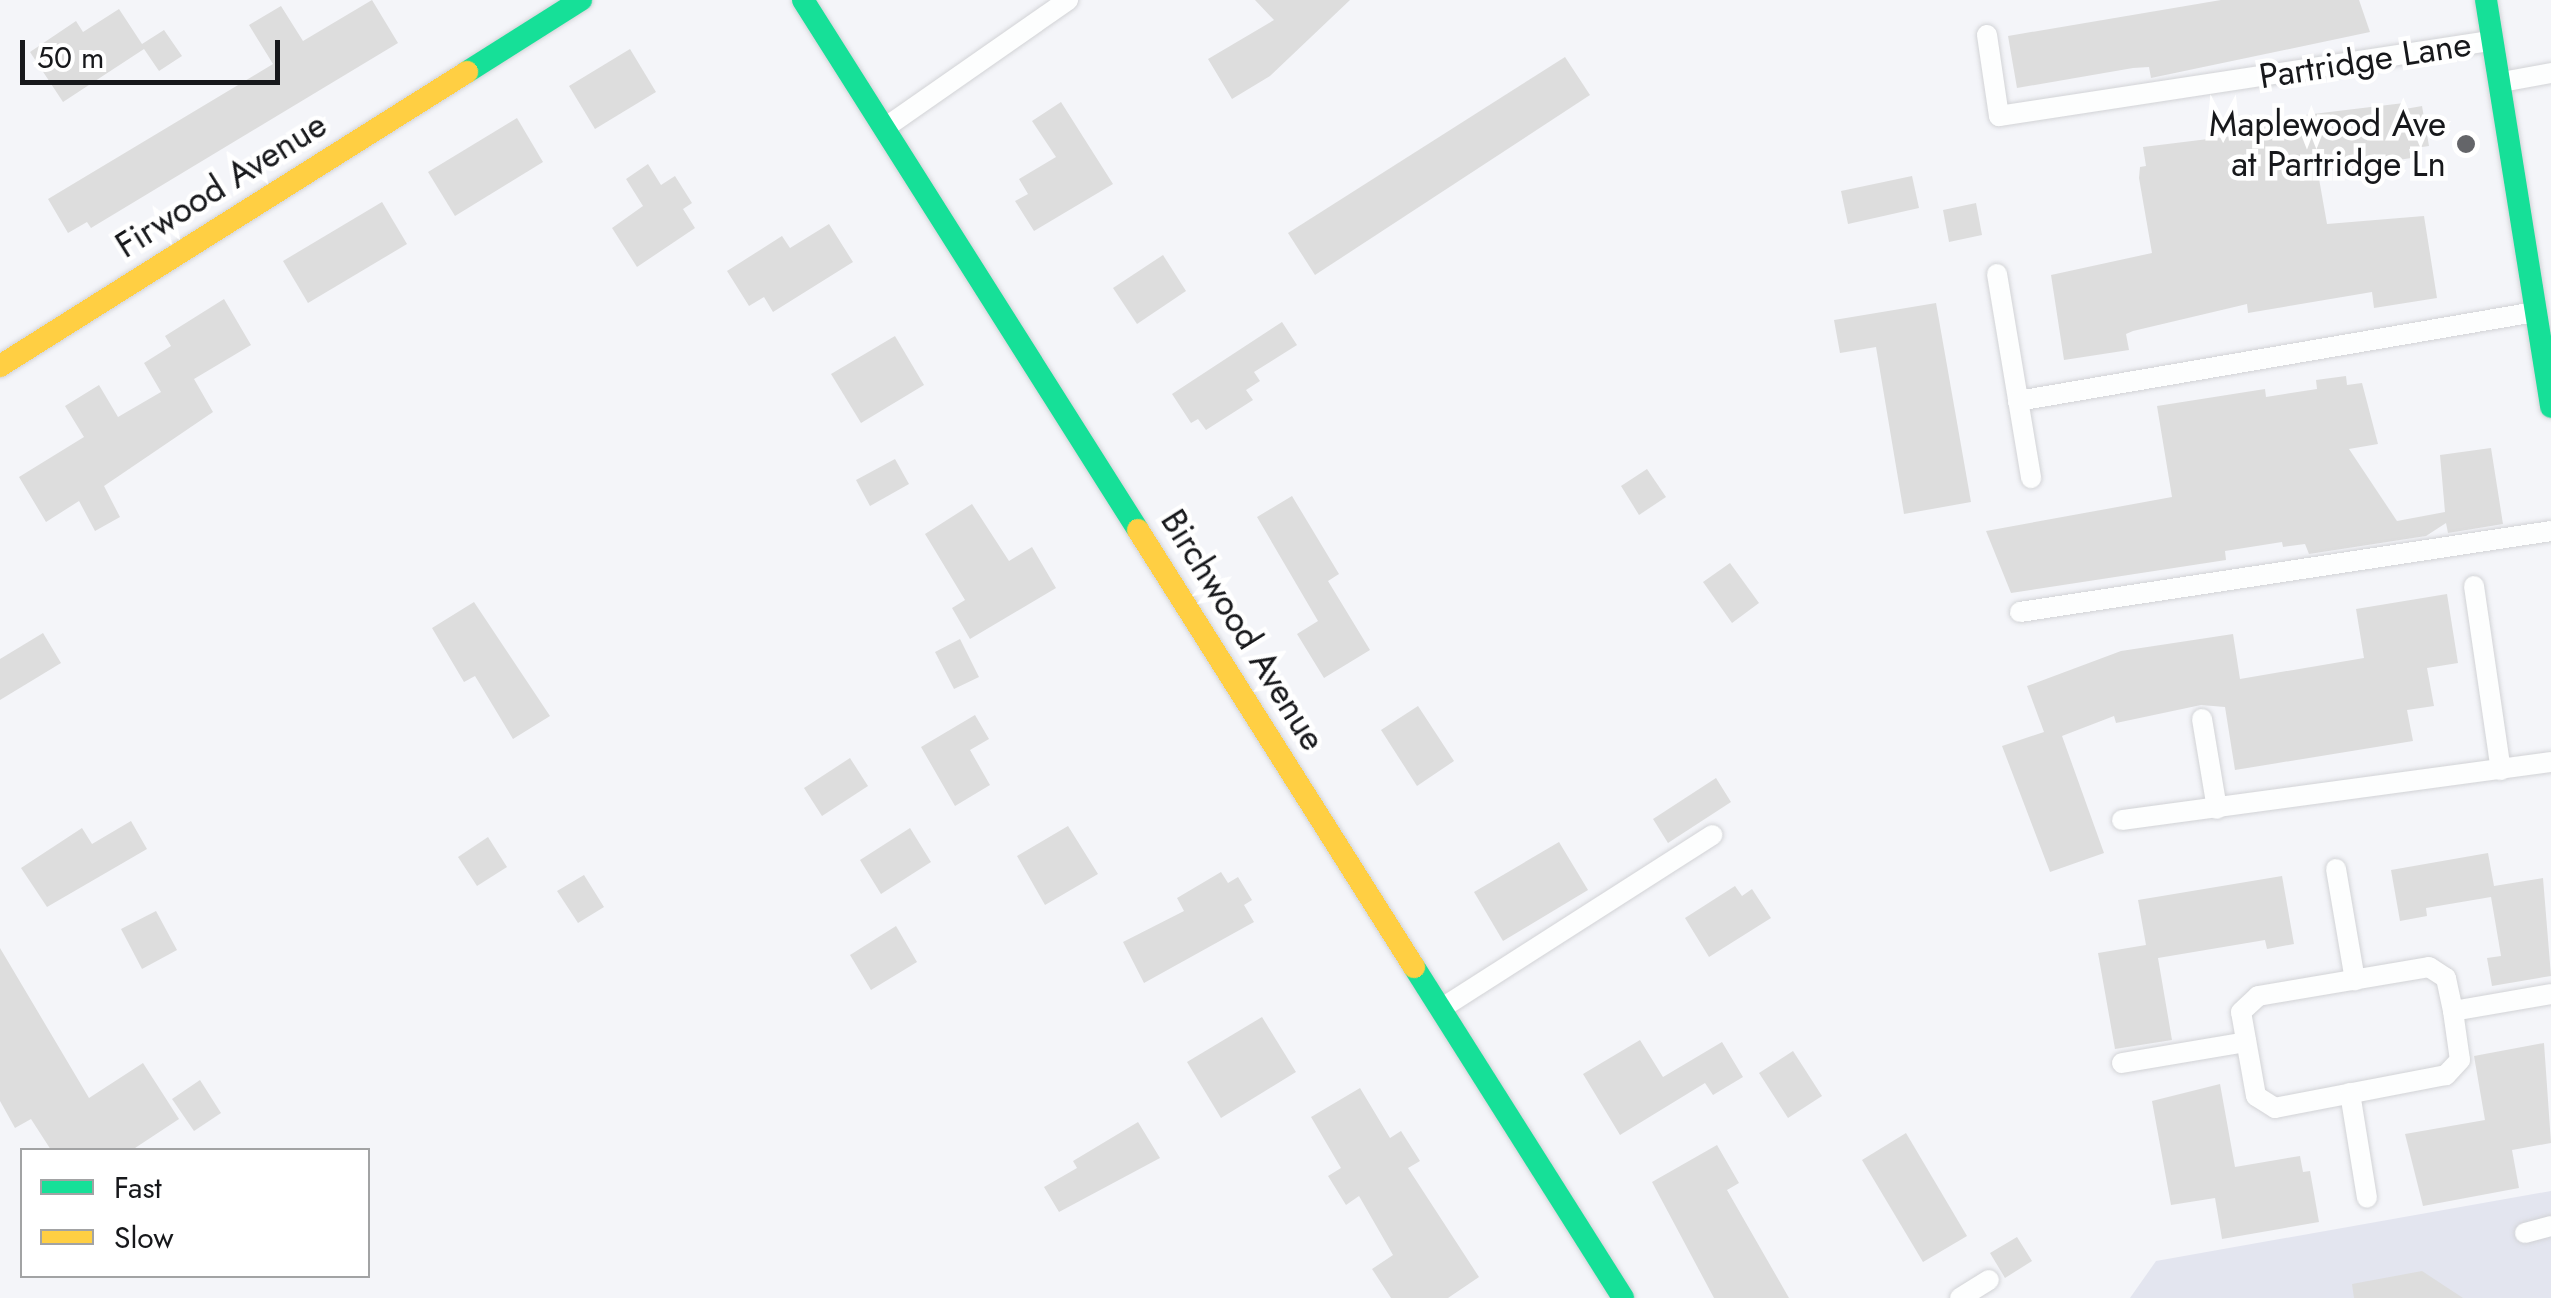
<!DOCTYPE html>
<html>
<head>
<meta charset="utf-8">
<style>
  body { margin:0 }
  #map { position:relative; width:2551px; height:1298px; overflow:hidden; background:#f4f5f9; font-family:Jost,sans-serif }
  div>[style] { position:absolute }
  .built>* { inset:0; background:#e3e5ef }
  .building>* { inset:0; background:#ddd }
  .roads { filter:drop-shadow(0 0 2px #d2d3d6) drop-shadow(0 0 2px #d2d3d6) }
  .lane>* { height:20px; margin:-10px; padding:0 10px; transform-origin:10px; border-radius:10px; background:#fdfefe }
  .fast>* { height:22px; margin:-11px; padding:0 11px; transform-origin:11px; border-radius:11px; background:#16e098 }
  .slow>* { height:22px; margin:-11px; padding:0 11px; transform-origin:11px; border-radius:11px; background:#ffcf43 }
  .dots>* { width:28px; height:28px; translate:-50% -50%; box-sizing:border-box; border:5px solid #fff; border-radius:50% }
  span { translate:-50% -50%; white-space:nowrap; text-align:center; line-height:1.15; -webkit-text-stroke:9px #fff; paint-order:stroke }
  .street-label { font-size:35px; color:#17181b }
  .poi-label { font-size:35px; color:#17181b }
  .right { translate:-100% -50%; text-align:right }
  .legend { position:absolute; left:20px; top:1148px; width:350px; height:130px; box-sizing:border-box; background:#fff; border:2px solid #a2a3a4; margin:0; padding:12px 18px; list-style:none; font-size:30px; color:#17181b }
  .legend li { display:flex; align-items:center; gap:20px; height:50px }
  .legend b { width:50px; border:2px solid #a2a3a4 }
  .scale { position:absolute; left:20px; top:40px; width:260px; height:45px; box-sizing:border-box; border:5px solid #17181b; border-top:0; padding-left:12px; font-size:30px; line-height:35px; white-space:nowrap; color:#17181b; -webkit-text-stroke:8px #fff; paint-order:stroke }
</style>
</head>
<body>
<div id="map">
  <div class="built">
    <div style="clip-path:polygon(2551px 1191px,2551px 1298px,2130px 1298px,2156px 1261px)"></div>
  </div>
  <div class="building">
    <div style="clip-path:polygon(372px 0,398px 43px,91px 228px,87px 222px,68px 233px,48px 199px,273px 64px,249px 25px,281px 6px,303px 41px)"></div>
    <div style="clip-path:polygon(1255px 0,1350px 0,1270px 76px,1232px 99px,1208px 59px,1274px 20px)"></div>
    <div style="clip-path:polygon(2221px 0,2359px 0,2370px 32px,2151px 78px,2149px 67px,2133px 68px,2017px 88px,2008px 36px)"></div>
    <div style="clip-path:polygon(119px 9px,142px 44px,164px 30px,182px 56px,159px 71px,144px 49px,63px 102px,30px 52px,76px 21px,83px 32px)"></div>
    <div style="clip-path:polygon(630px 49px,656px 92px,595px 129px,569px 86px)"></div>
    <div style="clip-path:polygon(1565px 57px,1590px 95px,1315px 275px,1288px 233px)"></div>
    <div style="clip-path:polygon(1061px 102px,1113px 184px,1034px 231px,1015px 201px,1028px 194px,1019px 179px,1056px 157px,1032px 121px)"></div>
    <div style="clip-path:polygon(2404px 103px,2405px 109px,2422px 106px,2429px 146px,2409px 149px,2411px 158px,2318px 173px,2327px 224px,2424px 216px,2437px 298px,2374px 308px,2372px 292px,2248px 313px,2247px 304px,2133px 331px,2126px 334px,2129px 350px,2064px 360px,2051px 275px,2152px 253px,2139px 178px,2140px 167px,2146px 166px,2143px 147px,2249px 134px,2247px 122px)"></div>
    <div style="clip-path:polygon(517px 118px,543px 162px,455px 216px,428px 172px)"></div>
    <div style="clip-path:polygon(648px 164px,661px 185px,675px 176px,692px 203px,683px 209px,695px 228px,637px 267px,612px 228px,643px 206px,626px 179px)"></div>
    <div style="clip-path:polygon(1912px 176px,1919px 208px,1848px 224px,1841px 191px)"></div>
    <div style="clip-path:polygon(382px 202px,407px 244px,308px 303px,283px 261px)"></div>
    <div style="clip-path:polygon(1976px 203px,1982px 235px,1949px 242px,1943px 210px)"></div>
    <div style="clip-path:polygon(829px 224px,853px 262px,773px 312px,764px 297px,749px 306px,727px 271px,782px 236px,790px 248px)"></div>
    <div style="clip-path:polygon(1163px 255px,1186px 291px,1137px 324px,1113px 288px)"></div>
    <div style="clip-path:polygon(224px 299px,251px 345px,194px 379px,213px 412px,104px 486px,120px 517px,95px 531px,79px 501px,46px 522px,19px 477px,84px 437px,65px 406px,99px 385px,118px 417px,161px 392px,144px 363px,171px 346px,165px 336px)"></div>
    <div style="clip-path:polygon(1936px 303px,1971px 502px,1904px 514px,1876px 347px,1840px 353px,1834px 320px)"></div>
    <div style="clip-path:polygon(1282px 322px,1297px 345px,1254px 372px,1260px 381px,1246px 390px,1253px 400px,1206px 430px,1198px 419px,1191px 423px,1172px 394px)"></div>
    <div style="clip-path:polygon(895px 336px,924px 385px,861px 423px,831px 374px)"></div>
    <div style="clip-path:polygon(2346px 376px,2347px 385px,2362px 383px,2378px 444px,2349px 449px,2397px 521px,2445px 512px,2440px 455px,2491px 448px,2503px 524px,2448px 533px,2446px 523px,2426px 536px,2309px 554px,2305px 544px,2283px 547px,2282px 542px,2225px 551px,2226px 560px,2011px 593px,1986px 531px,2172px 497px,2157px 406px,2265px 389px,2266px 397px,2317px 389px,2316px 380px)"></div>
    <div style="clip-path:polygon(895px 459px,909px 484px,870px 506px,856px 480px)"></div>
    <div style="clip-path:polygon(1647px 469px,1666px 497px,1639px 515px,1621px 486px)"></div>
    <div style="clip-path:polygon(1292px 496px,1339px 574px,1328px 581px,1370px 650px,1324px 678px,1297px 634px,1318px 621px,1257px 517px)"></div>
    <div style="clip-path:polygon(972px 504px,1009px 561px,1032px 547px,1056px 588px,970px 639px,952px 608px,965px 600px,925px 534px)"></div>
    <div style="clip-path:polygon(1730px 563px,1759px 603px,1732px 623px,1703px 582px)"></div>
    <div style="clip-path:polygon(2447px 594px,2458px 663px,2427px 668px,2434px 706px,2407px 710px,2413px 741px,2235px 770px,2225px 707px,2201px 705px,2116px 723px,2114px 716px,2062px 736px,2104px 853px,2050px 872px,2002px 746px,2044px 732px,2027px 686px,2121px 651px,2233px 634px,2240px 679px,2364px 658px,2356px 609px)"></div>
    <div style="clip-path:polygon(474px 602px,550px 716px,513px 739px,475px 676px,464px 682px,432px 628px)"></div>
    <div style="clip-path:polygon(43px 633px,61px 663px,0 700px,0 659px)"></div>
    <div style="clip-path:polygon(960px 639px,979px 677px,954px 689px,935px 652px)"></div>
    <div style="clip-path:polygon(1418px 706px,1454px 761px,1417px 786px,1381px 730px)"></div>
    <div style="clip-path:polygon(975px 715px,989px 739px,970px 750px,990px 785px,955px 806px,921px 747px)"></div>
    <div style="clip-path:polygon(850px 758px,868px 786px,822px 816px,804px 788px)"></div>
    <div style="clip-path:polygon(1716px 778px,1731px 802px,1668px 843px,1653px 819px)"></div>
    <div style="clip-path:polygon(131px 821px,147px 849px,47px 907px,21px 868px,82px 828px,92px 844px)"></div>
    <div style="clip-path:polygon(1068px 826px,1098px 874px,1045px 905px,1017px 856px)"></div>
    <div style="clip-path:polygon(910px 828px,931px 862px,881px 894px,860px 860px)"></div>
    <div style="clip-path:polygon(488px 837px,507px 867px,477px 886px,458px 857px)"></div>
    <div style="clip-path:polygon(1559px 842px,1588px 890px,1503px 941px,1474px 892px)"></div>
    <div style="clip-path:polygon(2488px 853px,2494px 886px,2543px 878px,2551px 976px,2492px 986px,2487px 958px,2501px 956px,2491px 897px,2426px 908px,2427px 916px,2400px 921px,2391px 870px)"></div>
    <div style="clip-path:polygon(1221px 872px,1228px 883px,1238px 877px,1252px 900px,1244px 905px,1254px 922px,1144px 983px,1123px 942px,1184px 911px,1177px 898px)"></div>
    <div style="clip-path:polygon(584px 875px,604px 907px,578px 923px,557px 891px)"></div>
    <div style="clip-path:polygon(2282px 876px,2294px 944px,2267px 949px,2265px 940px,2158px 958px,2172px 1040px,2115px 1049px,2098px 953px,2146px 945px,2138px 900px)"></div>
    <div style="clip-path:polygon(1735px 886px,1742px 896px,1752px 889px,1771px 918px,1709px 957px,1685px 918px)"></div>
    <div style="clip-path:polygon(156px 911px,177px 950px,142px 969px,121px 929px)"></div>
    <div style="clip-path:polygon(896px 926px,917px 962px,871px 990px,850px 955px)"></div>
    <div style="clip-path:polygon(0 948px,89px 1098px,143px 1063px,179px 1119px,132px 1150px,51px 1150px,31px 1119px,15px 1128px,0 1101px)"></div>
    <div style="clip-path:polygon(1262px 1017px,1296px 1072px,1221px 1118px,1187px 1062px)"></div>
    <div style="clip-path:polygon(1640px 1040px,1663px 1077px,1722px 1042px,1743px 1077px,1713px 1095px,1705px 1083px,1620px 1135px,1583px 1074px)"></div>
    <div style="clip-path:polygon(2544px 1043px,2551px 1143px,2512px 1150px,2519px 1188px,2423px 1206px,2405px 1134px,2485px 1120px,2474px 1056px)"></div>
    <div style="clip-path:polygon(1793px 1051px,1822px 1096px,1788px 1118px,1759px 1073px)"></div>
    <div style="clip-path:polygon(200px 1080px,221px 1113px,194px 1131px,172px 1099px)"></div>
    <div style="clip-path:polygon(2220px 1084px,2235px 1167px,2300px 1156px,2303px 1172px,2310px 1171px,2319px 1222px,2222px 1239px,2215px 1198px,2171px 1205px,2152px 1101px)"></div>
    <div style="clip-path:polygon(1360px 1088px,1390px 1138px,1401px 1131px,1420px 1161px,1408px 1168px,1479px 1277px,1448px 1298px,1391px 1298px,1372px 1269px,1393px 1255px,1359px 1196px,1346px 1205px,1328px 1176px,1341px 1168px,1311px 1117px)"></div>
    <div style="clip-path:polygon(1138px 1122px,1160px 1158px,1059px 1212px,1044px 1187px,1077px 1168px,1073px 1161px)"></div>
    <div style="clip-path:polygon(1906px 1133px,1967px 1236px,1923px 1262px,1862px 1160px)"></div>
    <div style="clip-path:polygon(1717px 1145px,1739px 1183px,1727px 1190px,1789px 1298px,1714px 1298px,1652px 1182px)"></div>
    <div style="clip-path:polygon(2017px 1237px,2032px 1261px,2005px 1278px,1990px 1253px)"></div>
    <div style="clip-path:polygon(2422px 1271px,2463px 1298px,2354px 1298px,2352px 1284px)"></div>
  </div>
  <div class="roads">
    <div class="lane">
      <div style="left:1987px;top:35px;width:82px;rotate:81.6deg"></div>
      <div style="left:1999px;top:116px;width:498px;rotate:-8.7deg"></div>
      <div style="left:2502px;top:82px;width:50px;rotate:-10.4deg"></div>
      <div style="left:886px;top:127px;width:222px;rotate:-34.9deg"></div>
      <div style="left:1997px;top:274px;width:207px;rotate:80.5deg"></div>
      <div style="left:2018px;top:401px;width:525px;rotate:-9.77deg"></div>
      <div style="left:2474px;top:586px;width:186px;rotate:81.7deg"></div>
      <div style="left:2020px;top:612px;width:537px;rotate:-8.67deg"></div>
      <div style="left:2202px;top:719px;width:91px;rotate:80.5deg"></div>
      <div style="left:2122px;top:820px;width:433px;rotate:-7.7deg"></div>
      <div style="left:2336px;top:869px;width:113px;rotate:80.3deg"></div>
      <div style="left:2429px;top:967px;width:20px;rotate:33deg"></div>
      <div style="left:2446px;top:978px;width:34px;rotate:78deg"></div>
      <div style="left:2453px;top:1011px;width:49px;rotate:81.9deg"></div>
      <div style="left:2460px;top:1060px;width:21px;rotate:133deg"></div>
      <div style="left:2446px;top:1075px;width:174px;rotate:169.1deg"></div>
      <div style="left:2275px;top:1108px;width:22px;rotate:-148deg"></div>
      <div style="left:2256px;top:1096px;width:85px;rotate:-100.1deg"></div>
      <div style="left:2241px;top:1012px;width:23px;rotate:-43deg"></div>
      <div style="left:2258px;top:996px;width:173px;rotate:-9.6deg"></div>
      <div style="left:1442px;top:1008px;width:321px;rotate:-32.6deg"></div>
      <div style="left:2453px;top:1011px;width:99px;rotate:-9.8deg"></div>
      <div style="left:2122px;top:1063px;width:126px;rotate:-9.6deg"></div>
      <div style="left:2350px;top:1093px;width:106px;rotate:80.8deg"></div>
      <div style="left:2525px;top:1233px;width:27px;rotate:-15deg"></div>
      <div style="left:1960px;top:1298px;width:34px;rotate:-32deg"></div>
    </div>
    <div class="fast">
      <div style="left:803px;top:0;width:627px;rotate:57.7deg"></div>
      <div style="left:2486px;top:0;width:412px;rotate:80.9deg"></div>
      <div style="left:467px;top:72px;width:135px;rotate:-32.3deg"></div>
      <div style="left:1414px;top:967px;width:391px;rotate:57.7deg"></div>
    </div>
    <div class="slow">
      <div style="left:0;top:366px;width:552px;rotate:-32.19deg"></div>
      <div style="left:1138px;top:530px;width:517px;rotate:57.72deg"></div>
    </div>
  </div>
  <div class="dots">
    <div style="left:2466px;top:144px;background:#646569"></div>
  </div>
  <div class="street-label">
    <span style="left:2365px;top:60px;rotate:-9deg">Partridge Lane</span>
    <span style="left:221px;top:185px;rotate:-32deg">Firwood Avenue</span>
    <span style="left:1243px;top:630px;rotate:58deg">Birchwood Avenue</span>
  </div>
  <div class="poi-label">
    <span class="right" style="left:2446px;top:144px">Maplewood Ave<br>at Partridge Ln</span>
  </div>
  <ul class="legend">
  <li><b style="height:12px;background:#16e098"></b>Fast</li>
  <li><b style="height:12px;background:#ffcf43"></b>Slow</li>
  </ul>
  <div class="scale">50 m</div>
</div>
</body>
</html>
